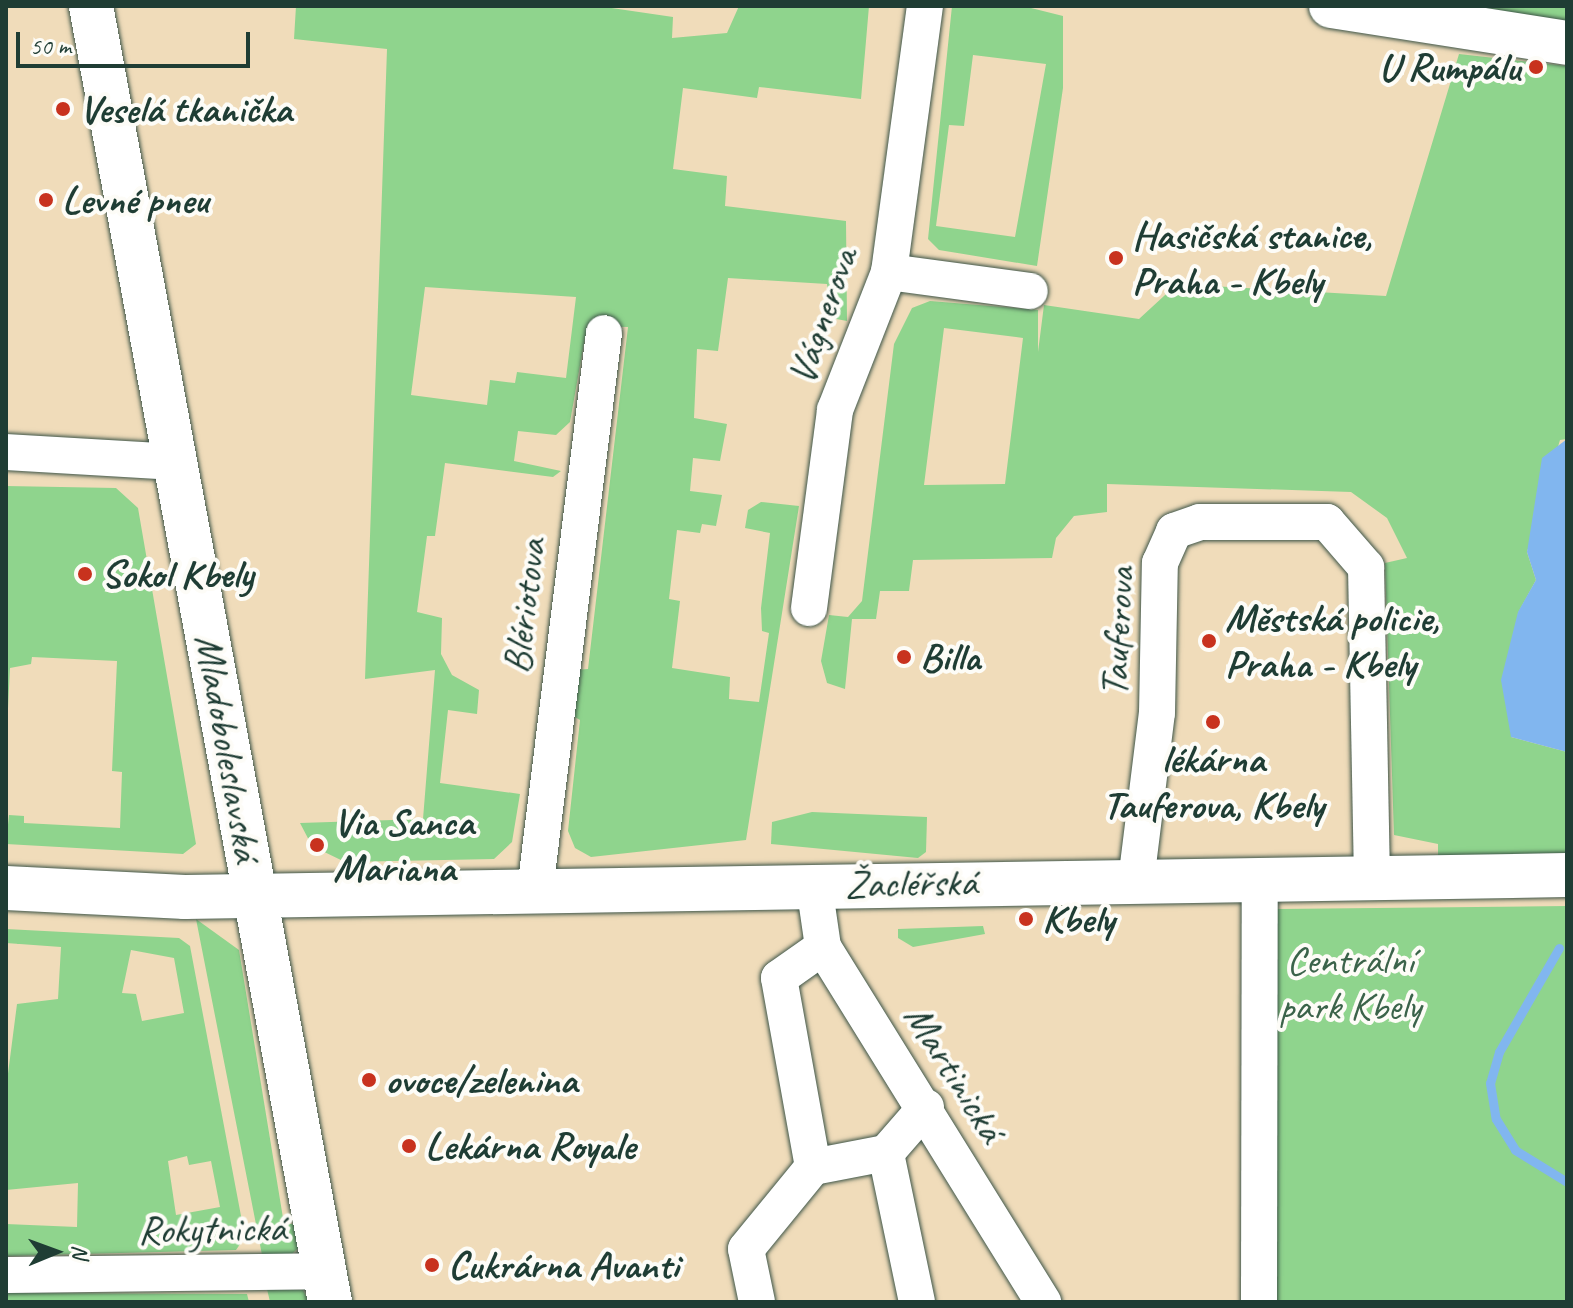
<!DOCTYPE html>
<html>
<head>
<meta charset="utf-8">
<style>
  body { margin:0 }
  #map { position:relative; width:1573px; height:1308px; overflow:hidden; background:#f0dcba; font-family:Caveat,sans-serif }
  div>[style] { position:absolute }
  .green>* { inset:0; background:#8fd48d }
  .water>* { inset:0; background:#81b6ef }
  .stream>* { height:9px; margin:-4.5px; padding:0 4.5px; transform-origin:4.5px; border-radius:4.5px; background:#81b6ef }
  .roads { filter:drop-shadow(0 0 2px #3e5548) drop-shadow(0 0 2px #3e5548) }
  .minor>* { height:36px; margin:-18px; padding:0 18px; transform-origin:18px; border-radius:18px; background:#fff }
  .tertiary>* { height:44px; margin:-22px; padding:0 22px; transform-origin:22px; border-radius:22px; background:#fff }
  .secondary>* { height:44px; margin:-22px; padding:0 22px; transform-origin:22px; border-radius:22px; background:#fff }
  .dots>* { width:22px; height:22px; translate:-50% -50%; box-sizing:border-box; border:4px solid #fdfcf7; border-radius:50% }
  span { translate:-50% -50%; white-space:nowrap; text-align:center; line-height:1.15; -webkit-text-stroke:8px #fdfcf7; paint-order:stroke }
  .poi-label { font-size:40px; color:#1f3d34; font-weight:700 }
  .right { translate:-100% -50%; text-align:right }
  .left { translate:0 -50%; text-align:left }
  .street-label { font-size:40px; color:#1f3d34 }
  .park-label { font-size:40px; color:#3b634a }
  .frame { position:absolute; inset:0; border:8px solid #1f3d34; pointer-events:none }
  .north { position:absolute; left:16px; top:1212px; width:80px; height:80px; -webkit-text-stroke:6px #fdfcf7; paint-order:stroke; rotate:89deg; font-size:22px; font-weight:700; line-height:32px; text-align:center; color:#1f3d34 }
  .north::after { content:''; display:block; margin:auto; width:28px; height:36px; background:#1f3d34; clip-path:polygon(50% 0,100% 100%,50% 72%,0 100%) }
  .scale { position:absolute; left:16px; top:32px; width:234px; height:36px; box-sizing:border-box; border:4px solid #1f3d34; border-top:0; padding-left:10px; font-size:24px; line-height:28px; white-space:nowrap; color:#1f3d34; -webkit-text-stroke:6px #fdfcf7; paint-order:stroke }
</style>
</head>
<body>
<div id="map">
  <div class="green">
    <div style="clip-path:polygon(evenodd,296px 6px,598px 6px,673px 17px,672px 38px,727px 33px,739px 6px,869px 6px,861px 99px,759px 87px,757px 98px,683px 88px,673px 169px,727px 176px,725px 206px,846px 221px,847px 321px,831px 318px,827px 284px,728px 278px,718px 351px,697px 349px,694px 418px,727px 424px,720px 461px,693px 458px,690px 491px,722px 495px,716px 526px,702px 524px,700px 533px,677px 530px,669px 599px,680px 601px,672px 668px,730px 677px,729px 699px,759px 702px,769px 633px,762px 631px,761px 608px,770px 533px,745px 528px,748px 510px,761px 502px,799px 506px,746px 840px,591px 857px,575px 848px,568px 831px,580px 720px,573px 716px,576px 670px,588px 669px,628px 327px,587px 326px,570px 422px,556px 435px,518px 431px,514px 461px,561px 471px,553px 477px,445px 463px,435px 536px,427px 536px,417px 612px,442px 618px,441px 654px,452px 675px,479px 690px,477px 714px,448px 710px,440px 783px,520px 794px,512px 842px,494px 859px,345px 862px,312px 846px,300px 823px,423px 819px,435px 670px,365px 679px,387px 49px,294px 39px,296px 6px,425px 287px,576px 297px,566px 378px,517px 372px,515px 383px,490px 380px,487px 405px,411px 395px,425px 287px)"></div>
    <div style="clip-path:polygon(evenodd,952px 6px,1023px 6px,1063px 16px,1063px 88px,1037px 266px,939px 250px,928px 239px,952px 6px,973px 55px,1046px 64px,1015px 237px,936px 226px,949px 125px,964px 126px,973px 55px)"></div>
    <div style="clip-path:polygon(1436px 6px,1567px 6px,1567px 26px)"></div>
    <div style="clip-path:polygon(evenodd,1459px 54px,1567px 66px,1567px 439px,1560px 440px,1527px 552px,1536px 580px,1518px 613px,1511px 737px,1567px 752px,1567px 853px,1438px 857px,1438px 844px,1394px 835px,1385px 563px,1407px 558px,1387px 518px,1351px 492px,1107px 484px,1107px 512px,1074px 516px,1056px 538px,1052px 558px,913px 560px,909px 591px,880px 591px,876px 619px,852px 619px,845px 689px,827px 683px,821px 661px,829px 615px,848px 617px,862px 601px,894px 344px,912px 308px,930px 301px,1038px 310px,1038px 352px,1044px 305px,1139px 319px,1177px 284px,1386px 296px,1459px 54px,944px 328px,1023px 338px,1005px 484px,924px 485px,944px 328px)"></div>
    <div style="clip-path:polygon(6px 486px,116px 488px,138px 508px,196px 844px,183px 854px,6px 844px,9px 815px,24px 816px,24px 823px,120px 828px,122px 772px,112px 771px,117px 661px,32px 657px,31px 664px,10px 668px,6px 749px)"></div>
    <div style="clip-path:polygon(812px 812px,927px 817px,926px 852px,918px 858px,771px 844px,772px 822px)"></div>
    <div style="clip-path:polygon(1567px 906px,1567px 1302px,1275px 1302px,1277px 909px)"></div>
    <div style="clip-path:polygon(196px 919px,239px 950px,284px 1224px,294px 1224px,299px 1247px,288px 1258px,263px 1260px)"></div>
    <div style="clip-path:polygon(983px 926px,985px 934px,913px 947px,898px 938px,898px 929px)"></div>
    <div style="clip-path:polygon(evenodd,6px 929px,179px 938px,190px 946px,245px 1237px,236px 1250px,6px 1256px,6px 1224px,77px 1227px,78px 1183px,6px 1190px,6px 1089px,17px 1004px,58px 999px,61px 947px,6px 943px,6px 929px,131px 950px,174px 958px,184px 1013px,142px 1021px,136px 994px,122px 993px,131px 950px,6px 929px,187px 1156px,189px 1165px,211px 1161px,220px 1207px,176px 1215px,168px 1161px,187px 1156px)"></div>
    <div style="clip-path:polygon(267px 1289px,303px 1290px,309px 1302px,270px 1302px)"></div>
    <div style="clip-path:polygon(6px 1293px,247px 1294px,249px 1302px,6px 1302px)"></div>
  </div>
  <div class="water">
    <div style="clip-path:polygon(1567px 439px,1567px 752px,1511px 737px,1501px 680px,1518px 612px,1536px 580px,1527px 552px,1542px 458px)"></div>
  </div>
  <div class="stream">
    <div style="left:1559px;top:948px;width:120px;rotate:120deg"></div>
    <div style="left:1499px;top:1052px;width:32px;rotate:106deg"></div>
    <div style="left:1490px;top:1083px;width:36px;rotate:81deg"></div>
    <div style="left:1496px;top:1119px;width:36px;rotate:58deg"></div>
    <div style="left:1515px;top:1150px;width:61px;rotate:31.6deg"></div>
  </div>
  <div class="roads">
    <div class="minor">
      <div style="left:889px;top:272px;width:142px;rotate:7.7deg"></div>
      <div style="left:6px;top:452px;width:169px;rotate:3.4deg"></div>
      <div style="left:809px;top:608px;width:200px;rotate:-82.5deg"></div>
      <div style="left:835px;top:410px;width:148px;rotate:-68.6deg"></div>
      <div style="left:889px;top:272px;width:268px;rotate:-82.3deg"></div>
      <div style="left:1136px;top:881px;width:169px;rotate:-82.9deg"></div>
      <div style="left:1157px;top:713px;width:150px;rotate:-88.9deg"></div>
      <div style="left:1160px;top:563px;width:35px;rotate:-66deg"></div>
      <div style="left:1174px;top:531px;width:28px;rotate:-19deg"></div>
      <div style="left:1200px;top:522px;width:127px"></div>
      <div style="left:1327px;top:522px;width:60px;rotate:49.1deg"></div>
      <div style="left:1366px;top:567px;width:311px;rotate:88.9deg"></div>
      <div style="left:814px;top:885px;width:63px;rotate:81.7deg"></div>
      <div style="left:823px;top:947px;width:418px;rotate:58.2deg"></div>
      <div style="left:535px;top:890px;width:561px;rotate:-82.94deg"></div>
      <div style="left:813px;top:1167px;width:74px;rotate:-10.9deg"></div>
      <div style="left:6px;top:1275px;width:318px;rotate:-0.7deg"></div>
      <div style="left:757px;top:1302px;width:54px;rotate:-101.7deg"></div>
      <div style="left:746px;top:1249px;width:106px;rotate:-50.7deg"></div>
      <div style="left:813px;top:1167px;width:192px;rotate:-100.2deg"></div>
      <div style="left:779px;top:978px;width:54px;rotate:-35.2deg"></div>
      <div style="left:917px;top:1302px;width:152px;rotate:-101.8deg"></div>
      <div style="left:886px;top:1153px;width:61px;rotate:-49deg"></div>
      <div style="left:1259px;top:1302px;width:422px;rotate:-89.9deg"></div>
    </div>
    <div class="tertiary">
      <div style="left:1331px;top:6px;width:239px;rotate:8.9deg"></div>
      <div style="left:6px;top:888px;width:179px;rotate:2.9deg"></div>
      <div style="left:185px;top:897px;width:1382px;rotate:-0.91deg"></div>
    </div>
    <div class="secondary">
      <div style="left:91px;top:6px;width:1318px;rotate:79.55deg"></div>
    </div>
  </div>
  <div class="dots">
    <div style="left:1536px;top:67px;background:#c8321e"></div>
    <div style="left:63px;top:109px;background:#c8321e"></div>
    <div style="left:46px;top:200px;background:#c8321e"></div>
    <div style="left:1116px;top:258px;background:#c8321e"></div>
    <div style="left:85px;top:574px;background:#c8321e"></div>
    <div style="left:1209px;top:641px;background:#c8321e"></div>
    <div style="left:904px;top:657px;background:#c8321e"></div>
    <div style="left:1213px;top:722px;background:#c8321e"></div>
    <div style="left:317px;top:845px;background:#c8321e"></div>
    <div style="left:1026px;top:919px;background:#c8321e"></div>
    <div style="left:369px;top:1080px;background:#c8321e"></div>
    <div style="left:409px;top:1146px;background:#c8321e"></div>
    <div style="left:432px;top:1265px;background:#c8321e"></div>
  </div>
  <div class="poi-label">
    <span class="right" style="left:1520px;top:67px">U Rumpálu</span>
    <span class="left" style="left:79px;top:109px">Veselá tkanička</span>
    <span class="left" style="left:62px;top:200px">Levné pneu</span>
    <span class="left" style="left:1132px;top:258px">Hasičská stanice,<br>Praha - Kbely</span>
    <span class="left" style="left:101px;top:574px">Sokol Kbely</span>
    <span class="left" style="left:1225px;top:641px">Městská policie,<br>Praha - Kbely</span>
    <span class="left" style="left:920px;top:657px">Billa</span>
    <span style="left:1213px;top:782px">lékárna<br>Tauferova, Kbely</span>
    <span class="left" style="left:333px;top:845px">Via Sanca<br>Mariana</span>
    <span class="left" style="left:1042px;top:919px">Kbely</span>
    <span class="left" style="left:385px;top:1080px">ovoce/zelenina</span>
    <span class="left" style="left:425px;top:1146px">Lekárna Royale</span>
    <span class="left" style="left:448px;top:1265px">Cukrárna Avanti</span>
  </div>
  <div class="street-label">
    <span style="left:822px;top:316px;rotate:-71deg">Vágnerova</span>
    <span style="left:524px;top:606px;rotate:-83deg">Blériotova</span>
    <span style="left:1117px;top:632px;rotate:-87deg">Tauferova</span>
    <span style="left:228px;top:748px;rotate:80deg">Mladoboleslavská</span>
    <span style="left:911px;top:883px;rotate:-1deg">Žacléřská</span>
    <span style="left:955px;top:1073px;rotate:58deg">Martinická</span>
    <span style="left:212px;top:1229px;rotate:-1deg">Rokytnická</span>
  </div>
  <div class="park-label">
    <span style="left:1350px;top:983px">Centrální<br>park Kbely</span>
  </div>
  <div class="frame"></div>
  <div class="north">N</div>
  <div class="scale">50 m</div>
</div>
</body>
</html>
